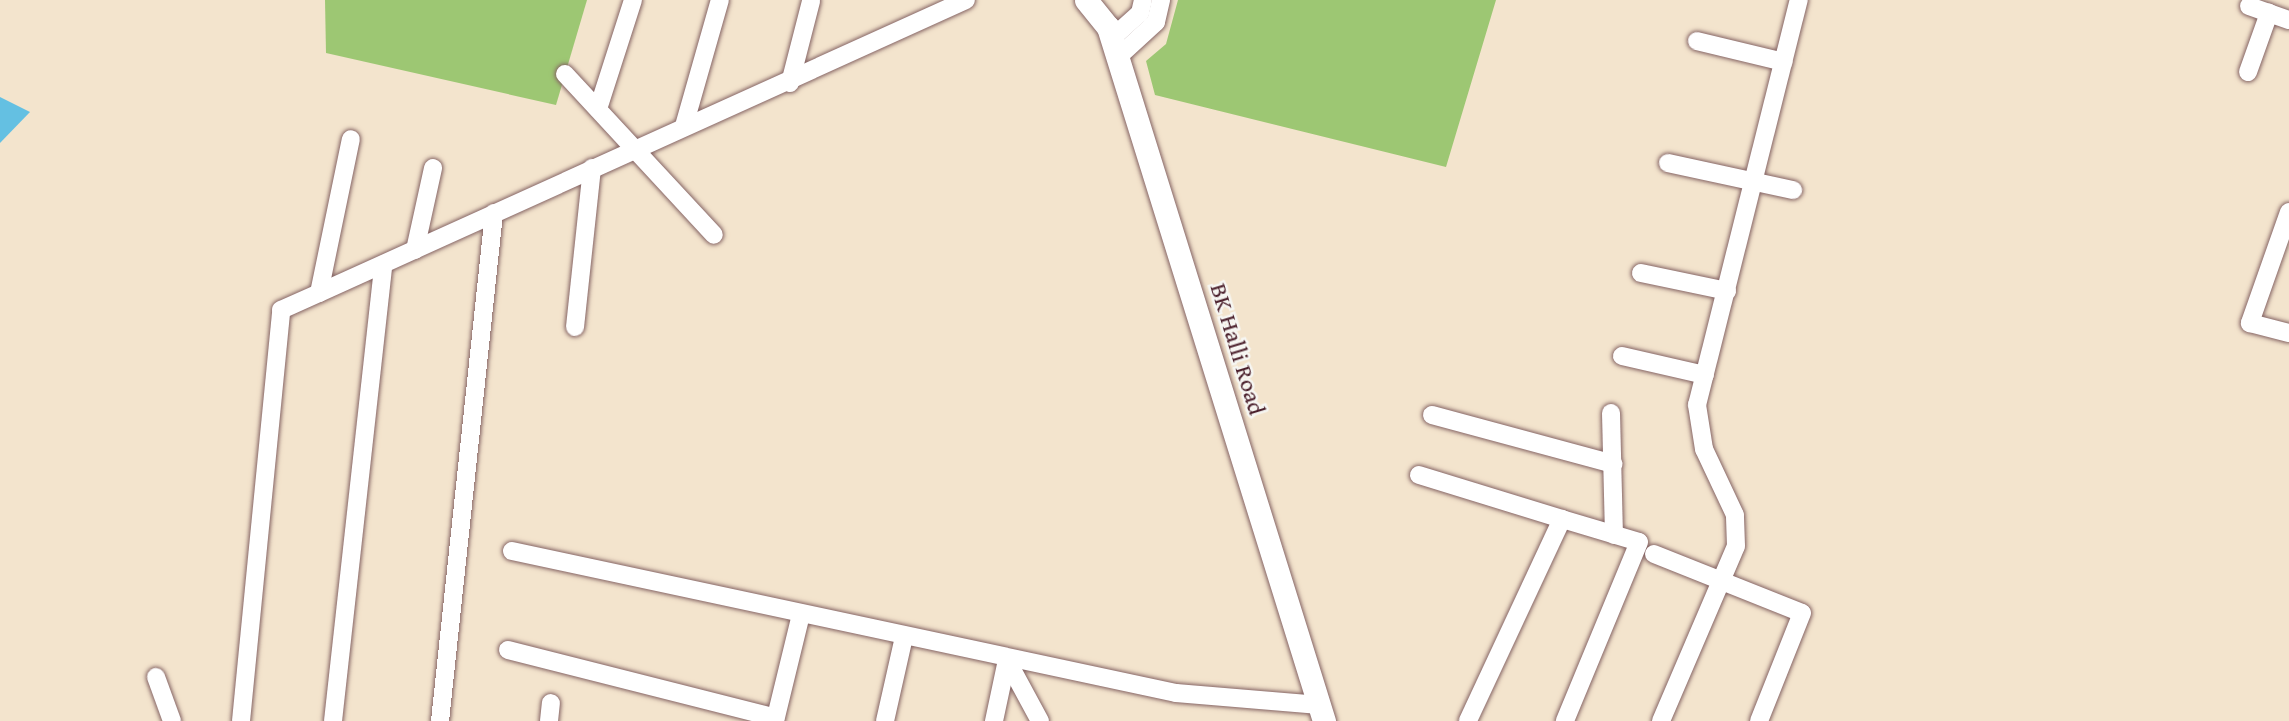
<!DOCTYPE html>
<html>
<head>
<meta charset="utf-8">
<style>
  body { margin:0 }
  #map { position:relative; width:2289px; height:721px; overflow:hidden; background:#f3e4cd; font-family:"Gentium Book Plus",serif }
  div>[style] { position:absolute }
  .green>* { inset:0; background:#9dc773 }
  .water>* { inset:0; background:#64c0e2 }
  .roads { filter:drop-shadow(0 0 2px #856464) drop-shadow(0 0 2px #856464) }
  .minor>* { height:18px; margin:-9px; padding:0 9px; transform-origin:9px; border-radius:9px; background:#fff }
  .major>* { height:23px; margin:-11.5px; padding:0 11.5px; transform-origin:11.5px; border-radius:11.5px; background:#fff }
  span { translate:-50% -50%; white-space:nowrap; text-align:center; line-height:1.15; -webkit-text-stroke:5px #f6f6f2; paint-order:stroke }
  .street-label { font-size:24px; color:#4a1f2b }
</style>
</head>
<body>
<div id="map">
  <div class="green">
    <div style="clip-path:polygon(325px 0,587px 0,556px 105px,326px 53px)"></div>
    <div style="clip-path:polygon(1178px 0,1496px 0,1446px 167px,1155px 95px,1146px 61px,1166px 44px)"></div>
  </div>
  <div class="water">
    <div style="clip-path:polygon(0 97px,30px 112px,0 143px)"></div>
  </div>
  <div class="roads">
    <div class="minor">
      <div style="left:2249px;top:6px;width:42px;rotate:19.3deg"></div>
      <div style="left:1111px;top:39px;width:39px;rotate:-42deg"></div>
      <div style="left:1140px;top:13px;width:13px;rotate:-77deg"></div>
      <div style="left:1697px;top:41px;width:89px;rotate:13.6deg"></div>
      <div style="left:1117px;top:58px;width:53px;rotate:-42.7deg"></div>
      <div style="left:1156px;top:22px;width:23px;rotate:-77deg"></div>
      <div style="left:2248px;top:72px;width:63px;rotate:-70.4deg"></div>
      <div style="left:565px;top:74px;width:219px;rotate:47.2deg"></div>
      <div style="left:790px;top:83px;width:85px;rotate:-75.6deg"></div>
      <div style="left:598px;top:109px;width:114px;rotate:-72.2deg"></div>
      <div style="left:684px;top:126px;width:131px;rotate:-74.1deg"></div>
      <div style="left:1668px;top:163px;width:128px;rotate:12.2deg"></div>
      <div style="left:2289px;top:212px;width:118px;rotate:109.4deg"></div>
      <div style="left:2250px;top:323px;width:40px;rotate:14.4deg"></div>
      <div style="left:415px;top:250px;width:84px;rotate:-77.6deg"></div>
      <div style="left:1641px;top:273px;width:88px;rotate:11.8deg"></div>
      <div style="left:319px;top:293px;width:710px;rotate:-24.36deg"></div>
      <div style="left:575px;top:327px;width:160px;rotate:-83.9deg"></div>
      <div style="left:1622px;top:356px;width:85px;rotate:12.9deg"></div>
      <div style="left:1611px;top:413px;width:122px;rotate:88.6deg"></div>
      <div style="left:1432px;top:415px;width:188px;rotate:15.1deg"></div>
      <div style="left:1419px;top:475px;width:150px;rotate:17.1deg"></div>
      <div style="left:1562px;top:519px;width:223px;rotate:115deg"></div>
      <div style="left:1562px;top:519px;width:80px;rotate:16.6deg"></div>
      <div style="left:1639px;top:542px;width:194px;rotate:112.5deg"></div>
      <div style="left:512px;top:551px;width:679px;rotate:12.07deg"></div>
      <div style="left:1176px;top:693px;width:144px;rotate:4.8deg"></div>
      <div style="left:1654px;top:554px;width:159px;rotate:21.7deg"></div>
      <div style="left:1802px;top:613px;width:116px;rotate:111.7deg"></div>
      <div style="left:508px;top:650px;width:276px;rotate:14.2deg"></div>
      <div style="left:1007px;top:660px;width:69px;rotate:61.6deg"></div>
      <div style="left:156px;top:677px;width:47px;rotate:70deg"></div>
      <div style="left:241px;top:721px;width:413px;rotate:-84.4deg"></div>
      <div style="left:281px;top:310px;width:42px;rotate:-24.1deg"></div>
      <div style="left:319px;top:293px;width:157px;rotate:-78.3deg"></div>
      <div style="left:333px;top:721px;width:459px;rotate:-83.7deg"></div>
      <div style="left:440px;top:721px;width:511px;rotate:-83.93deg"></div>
      <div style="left:549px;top:721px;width:18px;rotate:-84deg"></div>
      <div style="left:775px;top:721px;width:110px;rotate:-76.3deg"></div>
      <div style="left:885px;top:721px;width:86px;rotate:-77.3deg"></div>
      <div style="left:994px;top:721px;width:62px;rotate:-78deg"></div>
      <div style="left:1661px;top:721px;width:190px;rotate:-66.8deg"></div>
      <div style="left:1736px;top:546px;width:31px;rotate:-92deg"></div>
      <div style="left:1735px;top:515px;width:73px;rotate:-115.2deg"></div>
      <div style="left:1704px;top:449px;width:45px;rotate:-99deg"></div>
      <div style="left:1697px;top:405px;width:418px;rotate:-75.9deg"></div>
    </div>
    <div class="major">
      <div style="left:1086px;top:0;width:35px;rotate:51deg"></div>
      <div style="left:1108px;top:27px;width:727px;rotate:72.71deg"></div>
    </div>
  </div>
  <div class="street-label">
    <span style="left:1238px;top:349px;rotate:73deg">BK Halli Road</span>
  </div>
</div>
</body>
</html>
